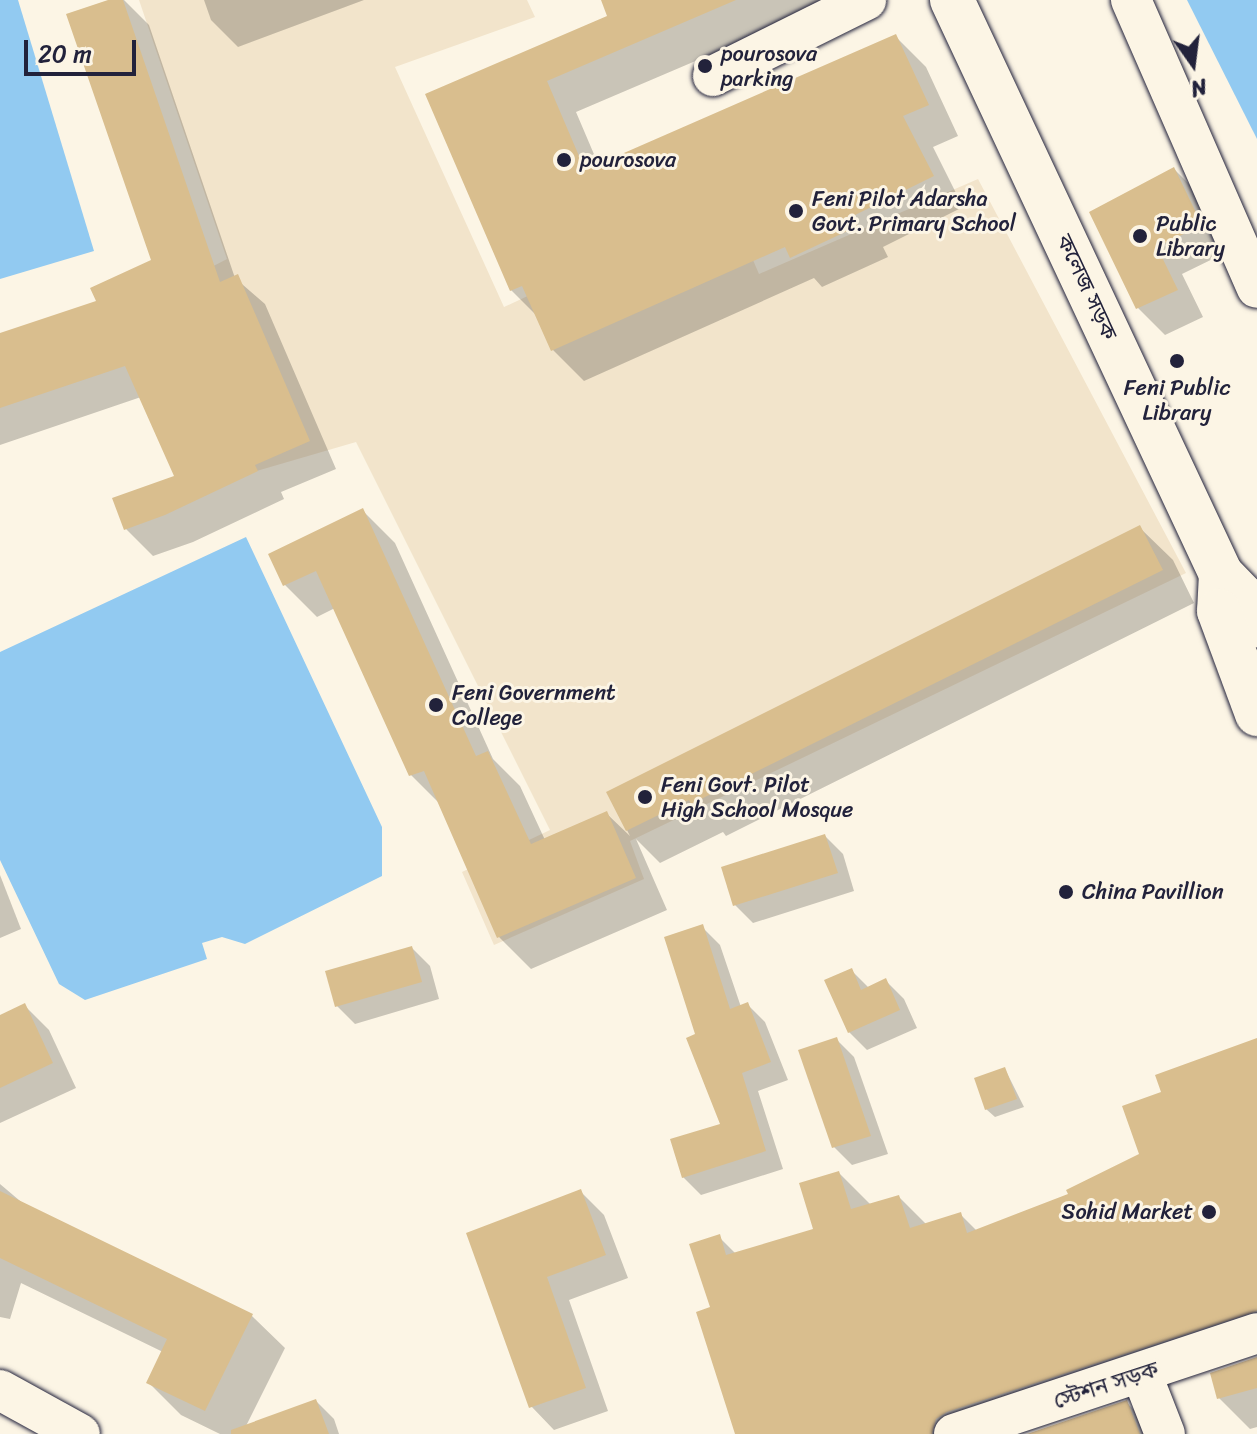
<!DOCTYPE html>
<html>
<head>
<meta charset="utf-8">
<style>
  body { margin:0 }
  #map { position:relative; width:1257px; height:1434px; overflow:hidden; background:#fcf5e5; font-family:Sriracha,"Noto Sans Bengali",sans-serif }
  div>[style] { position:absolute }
  .built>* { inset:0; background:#f2e4cb }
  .water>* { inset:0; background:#92caf1 }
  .shadow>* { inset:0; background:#0003 }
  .building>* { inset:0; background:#d9be8e }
  .roads { filter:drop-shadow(0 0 2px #22223b) drop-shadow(0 0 2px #22223b) }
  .minor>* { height:40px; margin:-20px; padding:0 20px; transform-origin:20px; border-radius:20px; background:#fcf5e5 }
  .major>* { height:44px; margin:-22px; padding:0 22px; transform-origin:22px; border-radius:22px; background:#fcf5e5 }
  .dots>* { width:22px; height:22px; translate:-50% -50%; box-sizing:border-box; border:4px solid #fcf5e5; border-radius:50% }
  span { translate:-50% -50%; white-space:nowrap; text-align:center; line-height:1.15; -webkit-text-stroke:6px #fcf5e5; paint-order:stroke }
  .poi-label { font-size:22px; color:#22223b }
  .left { translate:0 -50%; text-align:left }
  .right { translate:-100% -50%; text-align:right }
  .street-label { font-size:22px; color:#22223b }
  .north { position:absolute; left:1153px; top:24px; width:80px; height:80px; -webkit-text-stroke:6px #fcf5e5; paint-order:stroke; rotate:166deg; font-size:22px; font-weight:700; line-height:32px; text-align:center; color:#22223b }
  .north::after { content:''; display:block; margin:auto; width:28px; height:36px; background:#22223b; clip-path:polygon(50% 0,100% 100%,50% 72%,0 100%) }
  .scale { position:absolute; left:24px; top:40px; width:112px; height:36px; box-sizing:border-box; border:4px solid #22223b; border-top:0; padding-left:10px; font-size:24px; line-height:28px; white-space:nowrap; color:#22223b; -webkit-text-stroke:6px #fcf5e5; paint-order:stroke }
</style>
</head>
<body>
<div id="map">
  <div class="built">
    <div style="clip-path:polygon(139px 0,527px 0,535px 17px,395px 67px,504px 307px,728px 202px,759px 274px,978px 179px,1186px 573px,630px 841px,644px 879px,494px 945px,462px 872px,550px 830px,356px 442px,253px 472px,173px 287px,227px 259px)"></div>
  </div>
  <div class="water">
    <div style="clip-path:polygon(0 0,18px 0,94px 251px,0 279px)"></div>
    <div style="clip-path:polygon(1187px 0,1257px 0,1257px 139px)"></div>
    <div style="clip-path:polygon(246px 537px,382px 827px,382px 876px,245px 944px,222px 937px,202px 943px,207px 959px,85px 1000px,59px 984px,0 860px,0 652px)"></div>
  </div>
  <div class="shadow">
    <div style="clip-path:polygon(114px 0,124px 0,149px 25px,235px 278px,265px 304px,336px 469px,281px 492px,284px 499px,193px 542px,153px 556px,125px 528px,176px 477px,141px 397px,0 445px,0 335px,99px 302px,154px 261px)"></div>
    <div style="clip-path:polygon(204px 0,364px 0,238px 47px,211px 20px)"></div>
    <div style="clip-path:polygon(603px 0,838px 0,576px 112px,599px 166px,895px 36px,926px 67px,958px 136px,933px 147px,963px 207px,883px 247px,888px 257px,822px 287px,814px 278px,584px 381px,553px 350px,538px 317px,511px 290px,427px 95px,610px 17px)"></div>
    <div style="clip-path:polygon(1174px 169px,1201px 196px,1227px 252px,1182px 274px,1203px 317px,1165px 335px,1138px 308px)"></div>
    <div style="clip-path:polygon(363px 511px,395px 543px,493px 759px,520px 786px,545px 840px,606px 813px,630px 836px,608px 793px,1140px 528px,1173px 560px,1194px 603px,726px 836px,723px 832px,660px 863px,636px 839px,667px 910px,531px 969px,499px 937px,442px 806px,411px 775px,335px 608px,317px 617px,284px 584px)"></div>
    <div style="clip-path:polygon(825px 836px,843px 854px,854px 891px,753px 923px,735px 905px)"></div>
    <div style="clip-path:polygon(0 875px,21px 929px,0 938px)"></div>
    <div style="clip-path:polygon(702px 927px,720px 945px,741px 1007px,747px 1004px,765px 1022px,788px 1080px,758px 1091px,783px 1169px,701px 1195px,683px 1177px,723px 1125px,698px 1036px)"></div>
    <div style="clip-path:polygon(412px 948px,430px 966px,439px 999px,355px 1024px,337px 1006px)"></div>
    <div style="clip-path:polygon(851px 970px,869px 988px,886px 981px,904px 999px,917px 1028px,867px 1050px,849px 1032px)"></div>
    <div style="clip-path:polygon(24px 1005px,49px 1030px,76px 1088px,0 1123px,0 1017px)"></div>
    <div style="clip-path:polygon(836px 1039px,854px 1057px,888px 1154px,852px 1165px,834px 1147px)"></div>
    <div style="clip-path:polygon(1257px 1041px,1257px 1352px,1005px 1434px,737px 1434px,712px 1308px,719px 1237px,736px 1254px,815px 1230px,839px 1173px,871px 1205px,899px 1197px,927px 1225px,960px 1214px,977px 1231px,1070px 1195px,1142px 1155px,1164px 1093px)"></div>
    <div style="clip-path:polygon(1005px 1069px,1024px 1107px,995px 1117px,986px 1109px)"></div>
    <div style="clip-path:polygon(0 1184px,26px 1206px,252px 1316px,285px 1348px,242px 1434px,220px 1434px,181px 1415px,149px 1383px,163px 1352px,21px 1283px,10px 1319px,0 1317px)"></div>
    <div style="clip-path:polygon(581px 1192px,604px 1215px,628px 1278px,569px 1300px,608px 1411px,554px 1430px,531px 1406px,469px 1234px)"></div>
    <div style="clip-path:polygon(1257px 1359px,1257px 1427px,1250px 1429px,1219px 1398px)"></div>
    <div style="clip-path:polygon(316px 1401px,334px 1419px,339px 1434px,263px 1434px)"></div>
    <div style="clip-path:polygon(1127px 1403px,1158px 1434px,1033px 1434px)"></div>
  </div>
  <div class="building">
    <div style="clip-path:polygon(108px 0,123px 0,220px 282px,238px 274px,310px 441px,255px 465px,258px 471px,165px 515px,124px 530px,112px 498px,174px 476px,125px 366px,0 408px,0 333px,96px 301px,90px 288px,151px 260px,66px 14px)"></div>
    <div style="clip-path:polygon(601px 0,736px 0,547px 81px,585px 170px,896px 34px,929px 105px,903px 116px,934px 176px,853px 216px,858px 226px,790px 258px,785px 247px,551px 351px,522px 286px,510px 291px,425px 94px,607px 16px)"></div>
    <div style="clip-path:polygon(1174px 167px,1202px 225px,1157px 247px,1178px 290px,1136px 309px,1089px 212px)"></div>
    <div style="clip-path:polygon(363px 508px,476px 756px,488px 751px,531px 844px,607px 811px,636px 878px,497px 938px,424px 771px,409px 776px,316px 571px,283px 586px,268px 554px)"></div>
    <div style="clip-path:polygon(1140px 525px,1163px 570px,691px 804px,689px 800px,626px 831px,606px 792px)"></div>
    <div style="clip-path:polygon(825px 834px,838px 873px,733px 906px,721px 867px)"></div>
    <div style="clip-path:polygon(703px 924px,730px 1009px,748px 1002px,771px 1062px,742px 1073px,766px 1151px,682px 1178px,670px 1139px,720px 1124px,686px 1038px,695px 1034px,664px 937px)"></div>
    <div style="clip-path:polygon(412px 946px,422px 982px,335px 1007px,325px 971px)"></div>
    <div style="clip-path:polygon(852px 968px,861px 990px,886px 978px,900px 1010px,848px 1033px,824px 980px)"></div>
    <div style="clip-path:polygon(25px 1003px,53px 1063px,0 1088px,0 1015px)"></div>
    <div style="clip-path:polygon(837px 1037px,871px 1136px,832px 1148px,798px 1050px)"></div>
    <div style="clip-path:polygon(1257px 1038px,1257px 1311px,947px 1412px,936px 1419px,932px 1434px,735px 1434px,696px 1312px,710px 1307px,689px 1244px,720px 1234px,726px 1255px,813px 1229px,799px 1183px,839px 1171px,851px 1209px,899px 1195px,910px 1228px,961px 1212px,967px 1233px,1068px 1194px,1066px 1190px,1139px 1154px,1122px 1106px,1161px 1092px,1155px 1075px)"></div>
    <div style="clip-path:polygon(1005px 1067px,1017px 1099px,985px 1110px,974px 1078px)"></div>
    <div style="clip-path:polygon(581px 1189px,606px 1255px,547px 1277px,586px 1388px,529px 1408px,466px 1233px)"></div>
    <div style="clip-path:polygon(0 1191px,253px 1314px,205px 1411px,146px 1383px,167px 1339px,0 1258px)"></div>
    <div style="clip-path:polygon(1257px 1357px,1257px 1388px,1217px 1399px,1210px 1373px)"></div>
    <div style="clip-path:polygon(316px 1399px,329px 1434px,231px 1434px,231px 1430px)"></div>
    <div style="clip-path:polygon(1127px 1400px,1140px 1434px,1027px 1434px)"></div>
  </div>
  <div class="roads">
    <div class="minor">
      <div style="left:1131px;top:0;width:314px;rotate:66.4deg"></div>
      <div style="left:713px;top:76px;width:171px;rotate:-26.4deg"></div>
      <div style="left:1142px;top:1375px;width:63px;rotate:68.7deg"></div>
      <div style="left:0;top:1390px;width:91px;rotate:28.8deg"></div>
      <div style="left:954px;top:1434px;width:319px;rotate:-18.4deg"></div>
    </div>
    <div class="major">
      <div style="left:952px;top:0;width:634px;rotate:64.89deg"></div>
      <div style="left:1221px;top:574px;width:30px;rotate:46deg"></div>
      <div style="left:1242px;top:596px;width:33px;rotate:63deg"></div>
      <div style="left:1221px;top:574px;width:37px;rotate:93deg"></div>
      <div style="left:1219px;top:611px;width:110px;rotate:69.7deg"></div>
    </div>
  </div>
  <div class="dots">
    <div style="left:705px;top:66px;background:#22223b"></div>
    <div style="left:564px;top:160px;background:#22223b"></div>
    <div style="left:796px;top:211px;background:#22223b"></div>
    <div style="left:1140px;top:236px;background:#22223b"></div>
    <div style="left:1177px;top:361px;background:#22223b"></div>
    <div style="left:436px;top:705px;background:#22223b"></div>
    <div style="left:645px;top:797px;background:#22223b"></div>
    <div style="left:1066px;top:892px;background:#22223b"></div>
    <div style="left:1209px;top:1212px;background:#22223b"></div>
  </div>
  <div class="poi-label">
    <span class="left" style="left:721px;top:66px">pourosova<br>parking</span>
    <span class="left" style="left:580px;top:160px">pourosova</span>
    <span class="left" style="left:812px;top:211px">Feni Pilot Adarsha<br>Govt. Primary School</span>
    <span class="left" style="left:1156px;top:236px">Public<br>Library</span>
    <span style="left:1177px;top:400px">Feni Public<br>Library</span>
    <span class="left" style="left:452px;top:705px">Feni Government<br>College</span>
    <span class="left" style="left:661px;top:797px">Feni Govt. Pilot<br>High School Mosque</span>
    <span class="left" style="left:1082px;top:892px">China Pavillion</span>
    <span class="right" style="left:1193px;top:1212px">Sohid Market</span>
  </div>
  <div class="street-label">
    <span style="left:1087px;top:287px;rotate:65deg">কলেজ সড়ক</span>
    <span style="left:1106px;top:1385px;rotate:-18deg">স্টেশন সড়ক</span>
  </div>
  <div class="north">N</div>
  <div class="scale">20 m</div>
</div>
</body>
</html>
